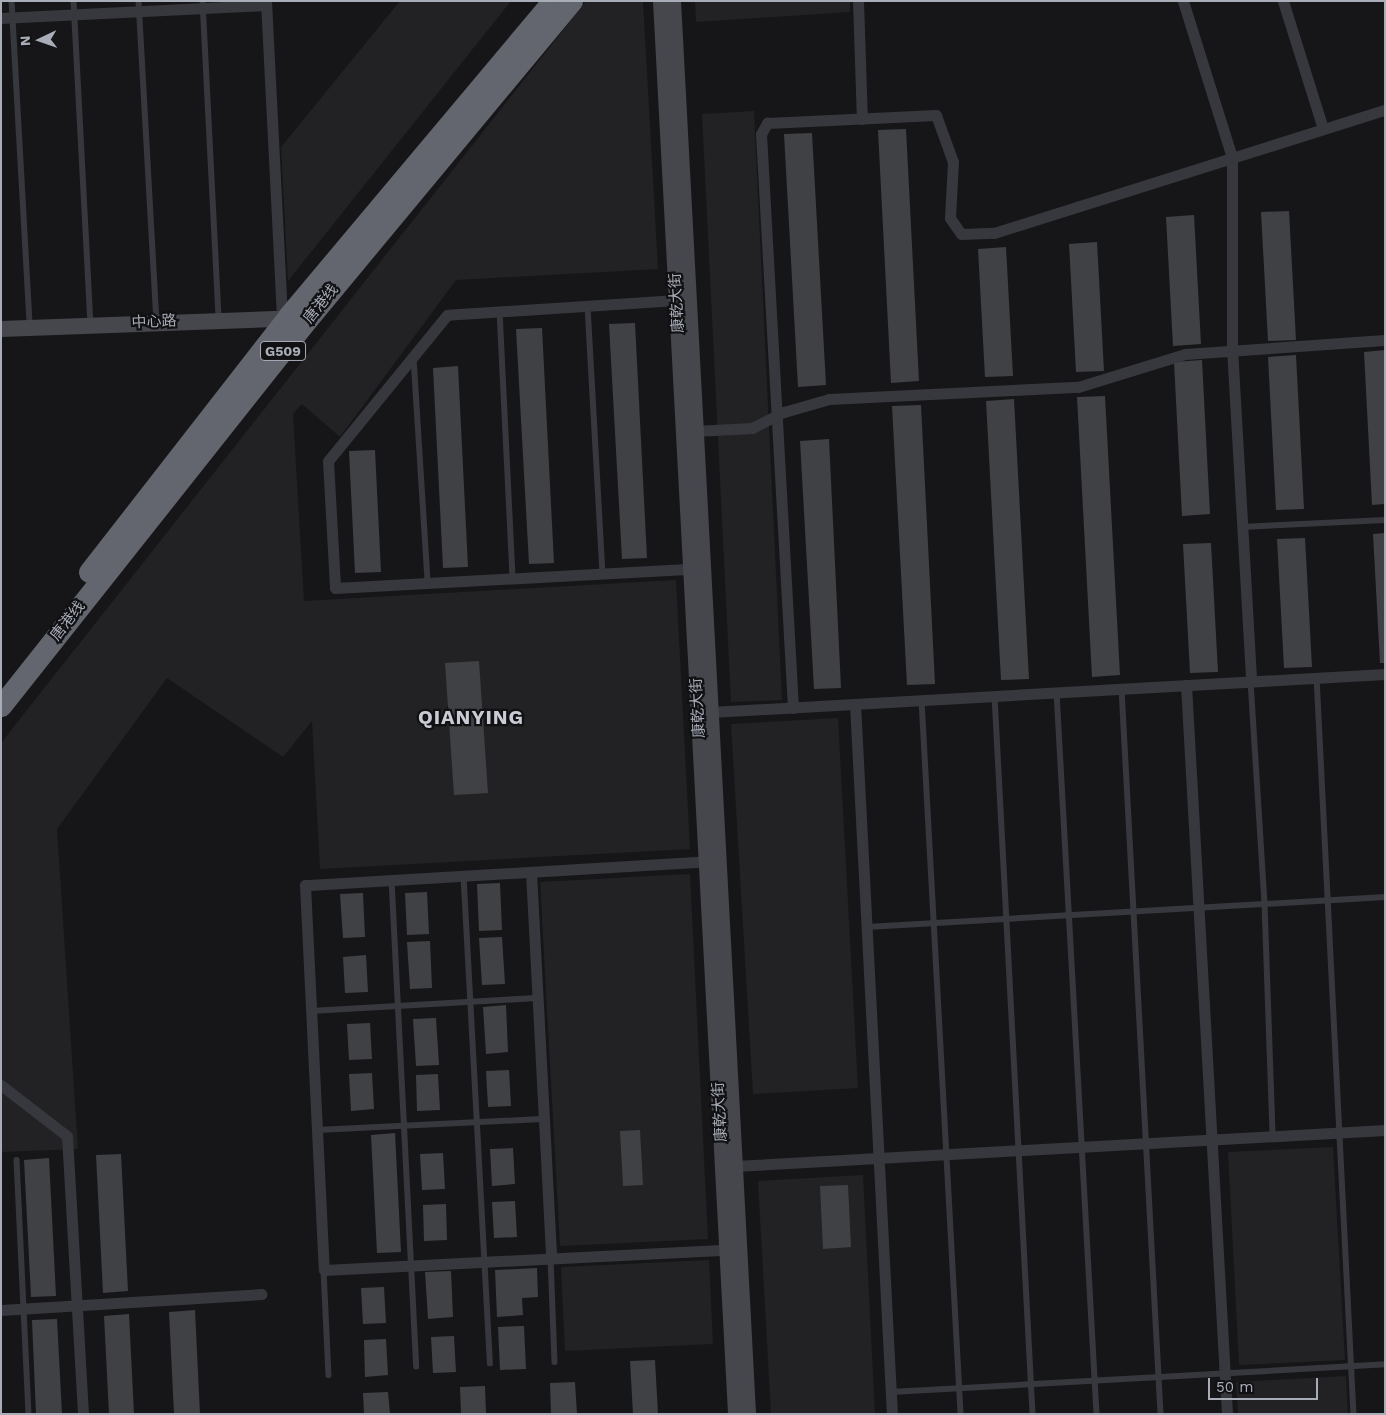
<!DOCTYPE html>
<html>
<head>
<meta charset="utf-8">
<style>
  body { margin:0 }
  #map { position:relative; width:1386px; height:1415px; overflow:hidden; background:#161618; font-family:"Work Sans","Noto Sans SC",sans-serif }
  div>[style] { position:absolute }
  .built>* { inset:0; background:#222225 }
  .building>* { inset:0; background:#404145 }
  .lane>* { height:5.5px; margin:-2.75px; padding:0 2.75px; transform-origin:2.75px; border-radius:2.75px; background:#37383d }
  .street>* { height:11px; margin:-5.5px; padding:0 5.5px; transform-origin:5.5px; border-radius:5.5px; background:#37383d }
  .secondary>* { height:16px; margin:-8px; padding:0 8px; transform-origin:8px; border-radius:8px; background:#45474d }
  .highway>* { height:21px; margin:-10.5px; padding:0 10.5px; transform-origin:10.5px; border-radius:10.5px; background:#63666e }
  span { translate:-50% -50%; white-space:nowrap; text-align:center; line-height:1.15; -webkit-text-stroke:4.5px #111113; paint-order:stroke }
  .shield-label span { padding:1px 4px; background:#111113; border:1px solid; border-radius:4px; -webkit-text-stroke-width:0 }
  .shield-label { font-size:14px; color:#a8adb8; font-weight:700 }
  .street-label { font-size:15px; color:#a8adb8 }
  .district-label { font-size:20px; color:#c9ccd4; font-weight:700; letter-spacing:1px }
  .frame { position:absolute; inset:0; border:2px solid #a8adb8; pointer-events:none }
  .north { position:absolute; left:15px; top:15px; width:50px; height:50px; -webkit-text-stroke:4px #111113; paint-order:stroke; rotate:267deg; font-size:14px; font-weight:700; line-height:20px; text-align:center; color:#a8adb8 }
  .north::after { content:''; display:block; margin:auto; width:18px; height:22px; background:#a8adb8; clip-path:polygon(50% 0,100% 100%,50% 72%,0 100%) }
  .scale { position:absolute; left:1208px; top:1378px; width:110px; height:22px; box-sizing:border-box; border:2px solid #a8adb8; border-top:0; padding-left:6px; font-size:15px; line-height:18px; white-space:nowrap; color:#a8adb8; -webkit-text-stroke:4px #111113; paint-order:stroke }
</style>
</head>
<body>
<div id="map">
  <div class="built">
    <div style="clip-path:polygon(400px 1px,511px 1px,288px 281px,281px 147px)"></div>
    <div style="clip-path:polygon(586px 1px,643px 1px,658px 269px,456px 280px,340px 437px,302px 404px,293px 414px,304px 601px,676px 580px,690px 849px,320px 869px,312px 721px,283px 757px,167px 678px,57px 829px,78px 1149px,1px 1152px,1px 743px)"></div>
    <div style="clip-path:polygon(695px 1px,850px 1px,850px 12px,696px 22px)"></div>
    <div style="clip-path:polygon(754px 111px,782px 700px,731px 702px,702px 114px)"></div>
    <div style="clip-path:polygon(838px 718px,858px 1088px,753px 1094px,731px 724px)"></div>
    <div style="clip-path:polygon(690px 874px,708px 1239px,560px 1246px,540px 882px)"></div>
    <div style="clip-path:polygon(1333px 1147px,1345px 1360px,1239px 1365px,1228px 1152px)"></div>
    <div style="clip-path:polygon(863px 1175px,875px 1414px,771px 1414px,758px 1181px)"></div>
    <div style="clip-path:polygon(709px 1260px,713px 1344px,565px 1351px,561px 1267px)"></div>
    <div style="clip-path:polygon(1346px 1376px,1348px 1414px,1238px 1414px,1236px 1382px)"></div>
  </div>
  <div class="building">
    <div style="clip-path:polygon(906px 129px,919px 381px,891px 383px,878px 130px)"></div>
    <div style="clip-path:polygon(812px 133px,826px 385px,798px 387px,784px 134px)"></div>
    <div style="clip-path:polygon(1289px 211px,1296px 340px,1268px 341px,1261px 212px)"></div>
    <div style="clip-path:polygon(1194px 215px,1201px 344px,1173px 346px,1166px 217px)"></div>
    <div style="clip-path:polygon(1097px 242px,1104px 371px,1076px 372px,1069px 244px)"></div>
    <div style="clip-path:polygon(1006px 247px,1013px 376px,985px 377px,978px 249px)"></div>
    <div style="clip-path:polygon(635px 323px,647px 558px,622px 559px,609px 324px)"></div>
    <div style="clip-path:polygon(542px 328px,554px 563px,529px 564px,516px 329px)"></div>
    <div style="clip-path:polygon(1385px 350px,1385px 504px,1372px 505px,1364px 352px)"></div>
    <div style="clip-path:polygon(1296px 355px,1304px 509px,1276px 510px,1268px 357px)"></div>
    <div style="clip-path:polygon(1202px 360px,1210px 514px,1182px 516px,1174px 362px)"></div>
    <div style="clip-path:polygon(458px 366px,468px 567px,443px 568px,433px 368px)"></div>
    <div style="clip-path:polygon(1105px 396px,1120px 675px,1092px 677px,1077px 397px)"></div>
    <div style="clip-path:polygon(1014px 399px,1029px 679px,1001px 680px,986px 401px)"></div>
    <div style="clip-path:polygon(921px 405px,935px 684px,907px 685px,892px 406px)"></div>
    <div style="clip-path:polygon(829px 439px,841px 688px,814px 689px,800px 441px)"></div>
    <div style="clip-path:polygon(375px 450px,381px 572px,355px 573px,349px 451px)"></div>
    <div style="clip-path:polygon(1385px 533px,1385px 663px,1380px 663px,1373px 534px)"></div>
    <div style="clip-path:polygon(1305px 538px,1312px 667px,1284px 668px,1277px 539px)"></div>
    <div style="clip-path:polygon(1211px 543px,1218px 672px,1190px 673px,1183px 544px)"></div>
    <div style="clip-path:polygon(479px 661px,488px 793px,454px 795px,445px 663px)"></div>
    <div style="clip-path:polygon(500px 883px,502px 930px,479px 931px,477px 884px)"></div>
    <div style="clip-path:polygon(427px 892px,429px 934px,407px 935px,405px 893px)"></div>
    <div style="clip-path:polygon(363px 893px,365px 937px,343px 938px,340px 894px)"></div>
    <div style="clip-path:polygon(502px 937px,505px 984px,482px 985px,479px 938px)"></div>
    <div style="clip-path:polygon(430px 941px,432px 988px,410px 989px,407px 942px)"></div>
    <div style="clip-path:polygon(366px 955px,368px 992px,345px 993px,343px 957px)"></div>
    <div style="clip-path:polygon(506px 1005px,508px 1052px,486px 1054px,483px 1007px)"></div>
    <div style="clip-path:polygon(436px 1018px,439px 1065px,416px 1066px,413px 1019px)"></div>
    <div style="clip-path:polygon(370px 1023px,372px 1059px,349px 1060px,347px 1024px)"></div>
    <div style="clip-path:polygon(509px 1070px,511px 1106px,488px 1107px,486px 1071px)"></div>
    <div style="clip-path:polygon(372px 1073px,374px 1109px,351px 1111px,349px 1074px)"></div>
    <div style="clip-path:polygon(438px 1074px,440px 1110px,417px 1111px,416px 1075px)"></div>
    <div style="clip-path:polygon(640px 1130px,643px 1185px,623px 1186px,620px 1131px)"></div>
    <div style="clip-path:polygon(395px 1133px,401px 1252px,377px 1253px,371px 1135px)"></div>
    <div style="clip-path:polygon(513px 1148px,515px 1184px,492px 1186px,490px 1149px)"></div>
    <div style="clip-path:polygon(443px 1153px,445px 1189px,422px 1190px,420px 1154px)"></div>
    <div style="clip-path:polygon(121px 1154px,128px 1291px,103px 1293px,96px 1155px)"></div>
    <div style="clip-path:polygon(49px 1158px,56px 1296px,31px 1297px,24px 1160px)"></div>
    <div style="clip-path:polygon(848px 1185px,851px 1247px,823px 1249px,820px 1186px)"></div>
    <div style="clip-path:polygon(515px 1201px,517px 1237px,494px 1238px,492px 1202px)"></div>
    <div style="clip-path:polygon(446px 1204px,447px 1240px,424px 1241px,423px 1205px)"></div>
    <div style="clip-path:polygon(537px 1268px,538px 1297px,522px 1298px,523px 1315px,497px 1317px,495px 1270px)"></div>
    <div style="clip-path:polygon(451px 1271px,453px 1317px,428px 1319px,425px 1272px)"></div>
    <div style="clip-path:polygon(384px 1287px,386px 1323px,363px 1324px,361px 1288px)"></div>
    <div style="clip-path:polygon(195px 1310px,200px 1414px,174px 1414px,169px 1312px)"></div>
    <div style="clip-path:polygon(129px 1314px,134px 1414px,109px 1414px,104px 1316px)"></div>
    <div style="clip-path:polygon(57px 1319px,62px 1414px,36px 1414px,32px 1320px)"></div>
    <div style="clip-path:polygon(524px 1326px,526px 1369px,500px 1370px,498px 1327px)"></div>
    <div style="clip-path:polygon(454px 1336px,456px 1372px,433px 1373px,431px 1337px)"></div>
    <div style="clip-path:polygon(386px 1339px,388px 1375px,365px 1377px,364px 1340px)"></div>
    <div style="clip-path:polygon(655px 1360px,658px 1414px,633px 1414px,630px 1361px)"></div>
    <div style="clip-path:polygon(575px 1382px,577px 1414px,551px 1414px,550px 1383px)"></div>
    <div style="clip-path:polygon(485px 1386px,486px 1414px,461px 1414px,460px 1387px)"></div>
    <div style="clip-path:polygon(388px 1392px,390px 1414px,364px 1414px,363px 1393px)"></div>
  </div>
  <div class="lane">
    <div style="left:12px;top:1px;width:325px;rotate:86.8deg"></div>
    <div style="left:74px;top:1px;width:324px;rotate:87deg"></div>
    <div style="left:139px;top:1px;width:322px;rotate:86.8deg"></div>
    <div style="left:203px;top:1px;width:318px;rotate:87.1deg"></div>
    <div style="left:588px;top:306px;width:267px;rotate:86.8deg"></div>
    <div style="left:500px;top:311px;width:267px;rotate:87.2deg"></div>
    <div style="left:414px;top:358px;width:225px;rotate:86.4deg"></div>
    <div style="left:1242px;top:527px;width:143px;rotate:-2.8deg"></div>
    <div style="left:1317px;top:677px;width:738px;rotate:87.13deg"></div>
    <div style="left:1251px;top:681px;width:223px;rotate:86.4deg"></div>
    <div style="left:1265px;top:904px;width:232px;rotate:88deg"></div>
    <div style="left:1122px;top:689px;width:726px;rotate:86.92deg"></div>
    <div style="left:1057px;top:692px;width:723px;rotate:86.83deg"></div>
    <div style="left:995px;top:696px;width:719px;rotate:86.97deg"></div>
    <div style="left:922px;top:700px;width:715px;rotate:86.87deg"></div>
    <div style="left:464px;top:876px;width:488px;rotate:86.9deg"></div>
    <div style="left:392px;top:880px;width:487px;rotate:87.1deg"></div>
    <div style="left:867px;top:927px;width:519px;rotate:-3.31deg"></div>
    <div style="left:311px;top:1011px;width:226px;rotate:-3.3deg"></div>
    <div style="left:317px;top:1130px;width:226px;rotate:-2.8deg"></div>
    <div style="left:17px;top:1160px;width:254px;rotate:87.3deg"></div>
    <div style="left:551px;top:1258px;width:104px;rotate:87.8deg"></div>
    <div style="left:324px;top:1270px;width:105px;rotate:87.3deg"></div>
    <div style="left:891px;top:1392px;width:495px;rotate:-3.2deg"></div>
  </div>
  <div class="street">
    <div style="left:266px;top:1px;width:316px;rotate:87.1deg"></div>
    <div style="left:858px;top:1px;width:118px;rotate:88.1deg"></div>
    <div style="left:1183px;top:1px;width:164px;rotate:72.6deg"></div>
    <div style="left:1232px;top:157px;width:191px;rotate:90deg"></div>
    <div style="left:1232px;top:348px;width:334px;rotate:86.7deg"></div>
    <div style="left:1283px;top:1px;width:134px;rotate:72.6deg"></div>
    <div style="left:1px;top:18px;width:265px;rotate:-2.8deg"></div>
    <div style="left:677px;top:300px;width:230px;rotate:176.3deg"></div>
    <div style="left:447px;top:315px;width:188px;rotate:129.2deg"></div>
    <div style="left:328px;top:461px;width:127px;rotate:86.8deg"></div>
    <div style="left:335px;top:588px;width:357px;rotate:-3.1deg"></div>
    <div style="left:695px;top:431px;width:57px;rotate:-3deg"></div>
    <div style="left:752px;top:428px;width:36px;rotate:-27deg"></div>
    <div style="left:784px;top:412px;width:47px;rotate:-16.1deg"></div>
    <div style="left:829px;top:399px;width:249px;rotate:-2.8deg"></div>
    <div style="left:1078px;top:387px;width:112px;rotate:-17.1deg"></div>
    <div style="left:1185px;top:354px;width:200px;rotate:-4deg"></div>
    <div style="left:1186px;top:685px;width:730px;rotate:86.78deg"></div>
    <div style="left:855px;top:704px;width:711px;rotate:87.02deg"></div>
    <div style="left:793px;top:708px;width:575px;rotate:-93.19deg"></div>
    <div style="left:761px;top:134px;width:13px;rotate:-61deg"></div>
    <div style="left:767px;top:123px;width:169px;rotate:-2.7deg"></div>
    <div style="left:936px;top:115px;width:50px;rotate:70.1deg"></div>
    <div style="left:953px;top:162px;width:56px;rotate:93.1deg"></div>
    <div style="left:950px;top:218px;width:19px;rotate:55deg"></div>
    <div style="left:961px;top:234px;width:33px;rotate:-2deg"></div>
    <div style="left:994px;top:233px;width:410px;rotate:-17.5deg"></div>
    <div style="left:711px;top:712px;width:675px;rotate:-3.23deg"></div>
    <div style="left:712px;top:861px;width:408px;rotate:176.6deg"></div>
    <div style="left:305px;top:885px;width:385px;rotate:87.2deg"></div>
    <div style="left:324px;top:1270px;width:412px;rotate:-2.9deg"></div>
    <div style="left:531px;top:872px;width:387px;rotate:87deg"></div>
    <div style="left:1px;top:1085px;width:83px;rotate:37.7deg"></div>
    <div style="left:67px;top:1136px;width:278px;rotate:86.7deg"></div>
    <div style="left:735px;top:1166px;width:651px;rotate:-3.17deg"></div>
    <div style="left:1px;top:1310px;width:261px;rotate:-3.5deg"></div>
  </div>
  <div class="secondary">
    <div style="left:661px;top:1px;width:1415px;rotate:86.96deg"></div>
    <div style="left:673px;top:1px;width:1415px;rotate:86.96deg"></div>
    <div style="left:1px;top:329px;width:295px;rotate:-2.1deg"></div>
  </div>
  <div class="highway">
    <div style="left:89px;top:572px;width:324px;rotate:-52.1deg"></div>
    <div style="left:288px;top:316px;width:411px;rotate:-50deg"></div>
    <div style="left:1px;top:706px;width:493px;rotate:-51.6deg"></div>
    <div style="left:307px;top:320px;width:415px;rotate:-50.3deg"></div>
  </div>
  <div class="shield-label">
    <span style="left:283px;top:351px">G509</span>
  </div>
  <div class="street-label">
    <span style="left:677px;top:303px;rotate:-93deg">康乾大街</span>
    <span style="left:321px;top:304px;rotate:-51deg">唐港线</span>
    <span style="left:154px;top:322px;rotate:-3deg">中心路</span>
    <span style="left:68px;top:621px;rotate:-52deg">唐港线</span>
    <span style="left:698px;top:708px;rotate:-93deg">康乾大街</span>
    <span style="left:720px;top:1112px;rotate:-93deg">康乾大街</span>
  </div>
  <div class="district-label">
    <span style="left:471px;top:717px">QIANYING</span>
  </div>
  <div class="frame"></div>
  <div class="north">N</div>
  <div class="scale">50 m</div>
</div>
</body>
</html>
